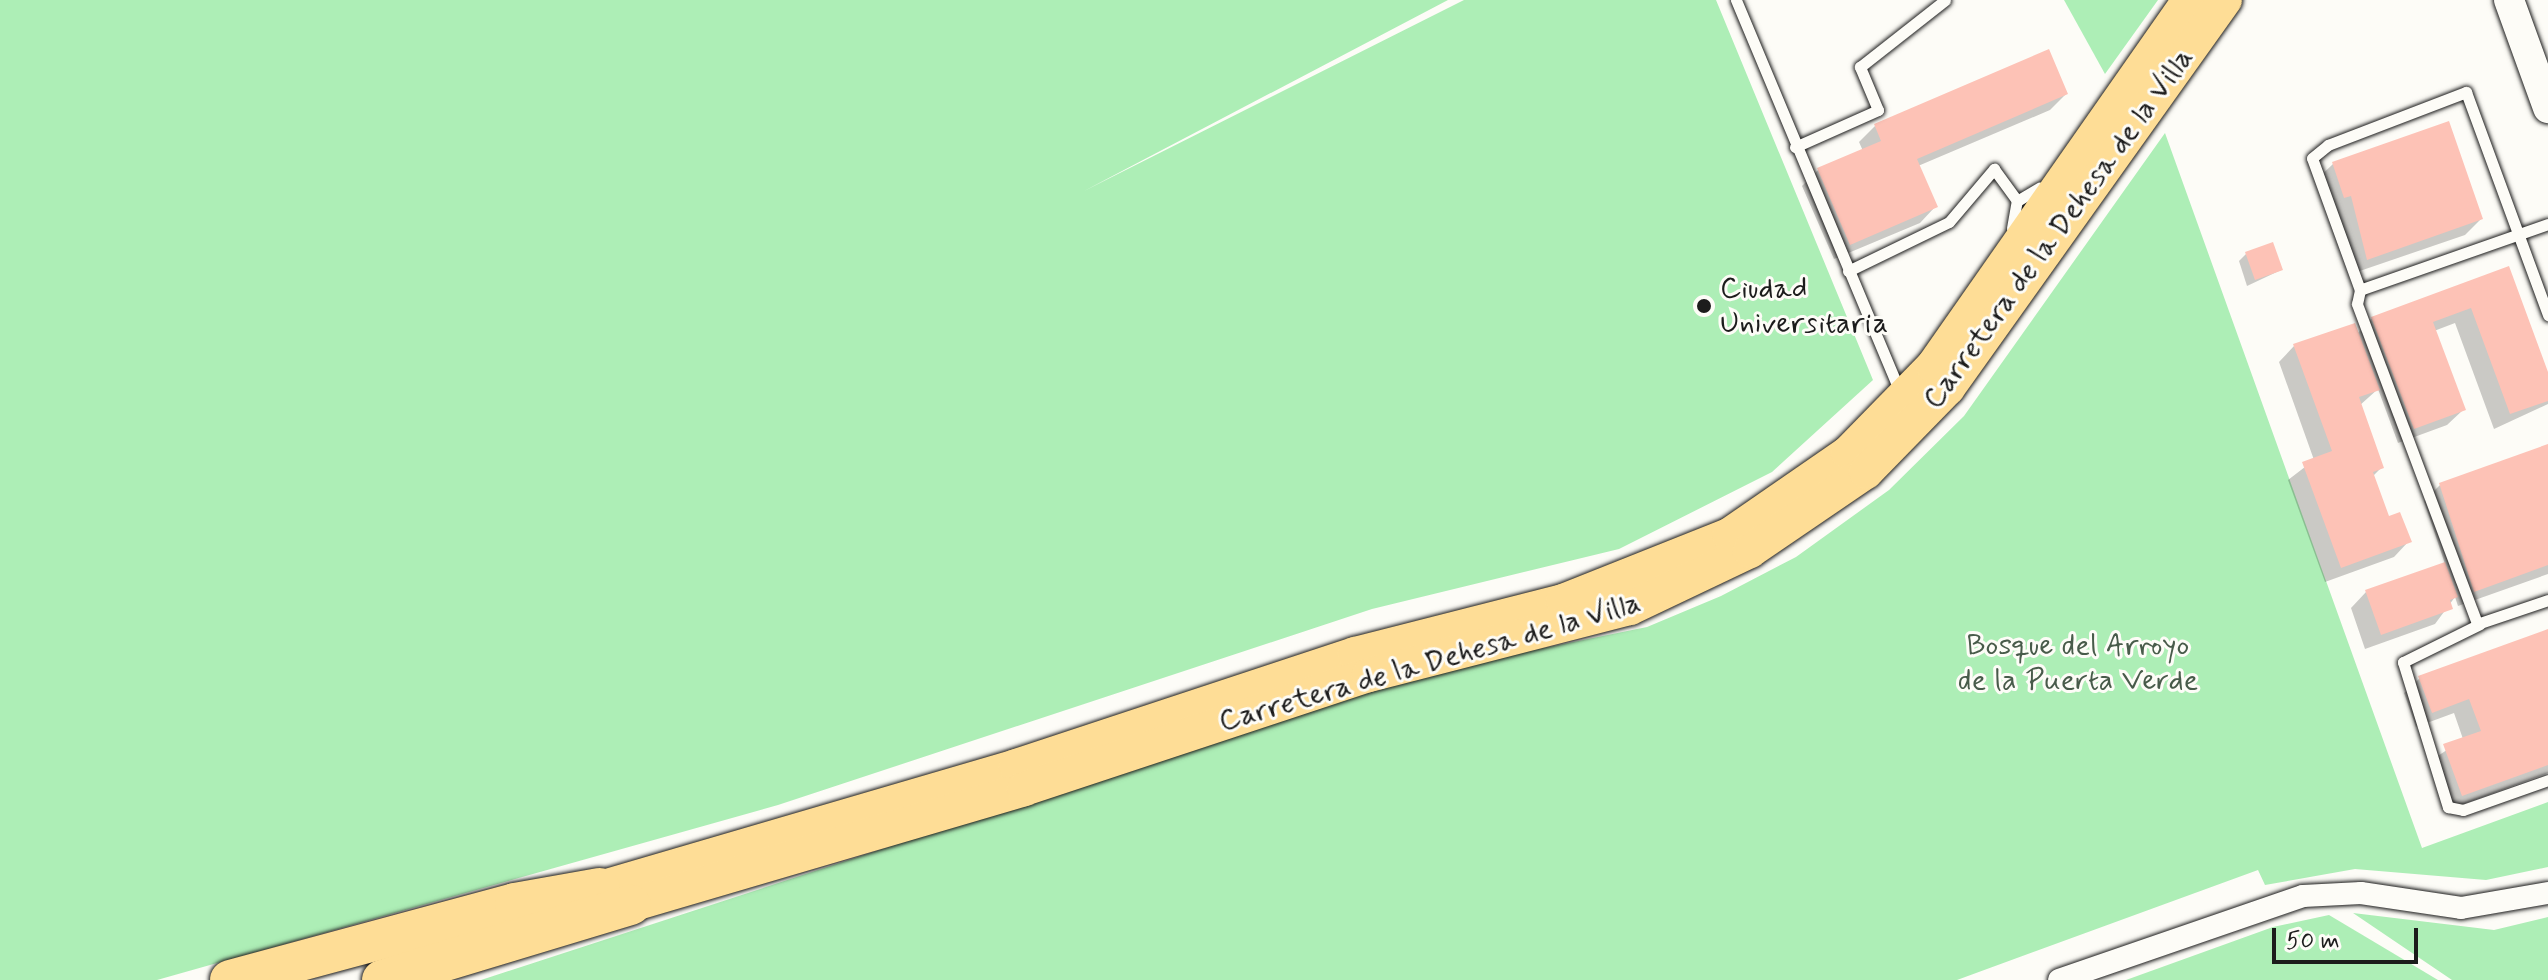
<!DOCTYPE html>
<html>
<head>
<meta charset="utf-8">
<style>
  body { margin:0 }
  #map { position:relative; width:2548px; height:980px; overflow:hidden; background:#fdfcf7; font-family:Mynerve,sans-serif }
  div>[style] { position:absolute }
  .green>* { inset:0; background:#adeeb6 }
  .shadow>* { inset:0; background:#0003 }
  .building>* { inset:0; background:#fdc2b6 }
  .roads { filter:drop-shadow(0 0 2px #1c1c1c) drop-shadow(0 0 2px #1c1c1c) }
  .lane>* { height:11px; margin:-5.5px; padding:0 5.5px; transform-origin:5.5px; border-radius:5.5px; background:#fdfcf7 }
  .street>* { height:22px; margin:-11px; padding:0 11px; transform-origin:11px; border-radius:11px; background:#fdfcf7 }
  .secondary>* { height:30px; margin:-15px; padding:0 15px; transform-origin:15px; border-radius:15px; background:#fdfcf7 }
  .primary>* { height:34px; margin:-17px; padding:0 17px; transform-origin:17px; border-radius:17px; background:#fedd96 }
  .highway>* { height:40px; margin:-20px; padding:0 20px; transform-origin:20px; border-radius:20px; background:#fedd96 }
  .dots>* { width:22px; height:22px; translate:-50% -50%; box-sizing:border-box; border:4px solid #fdfcf7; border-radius:50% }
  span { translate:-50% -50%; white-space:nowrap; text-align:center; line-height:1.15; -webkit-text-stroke:6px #fdfcf7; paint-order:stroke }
  .street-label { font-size:30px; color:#1c1c1c }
  .poi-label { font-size:30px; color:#1c1c1c }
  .left { translate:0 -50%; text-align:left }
  .park-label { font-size:30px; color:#485b4a }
  .scale { position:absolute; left:2272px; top:928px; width:146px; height:36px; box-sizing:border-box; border:4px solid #1c1c1c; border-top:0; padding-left:10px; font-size:24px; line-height:28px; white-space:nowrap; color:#1c1c1c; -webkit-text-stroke:6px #fdfcf7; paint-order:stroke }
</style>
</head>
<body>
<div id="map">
  <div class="green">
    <div style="clip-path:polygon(0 0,1448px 0,1084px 191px,1464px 0,1716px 0,1873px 380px,1772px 472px,1619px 549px,1372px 609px,778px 805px,157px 980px,0 980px)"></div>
    <div style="clip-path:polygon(2064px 0,2158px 0,2105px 74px)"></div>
    <div style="clip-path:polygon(2165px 133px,2422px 848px,2548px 802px,2548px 867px,2486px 880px,2355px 869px,2265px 885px,2258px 870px,1957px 980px,481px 980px,1425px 672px,1647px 627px,1721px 596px,1796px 557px,1889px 490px,1964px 416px)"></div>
    <div style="clip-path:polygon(2353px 913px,2494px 930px,2548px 917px,2548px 980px,2452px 980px)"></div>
    <div style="clip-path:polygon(2329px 915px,2438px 980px,2126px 980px,2273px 927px)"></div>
  </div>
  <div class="shadow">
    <div style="clip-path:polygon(2066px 94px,2050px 110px,1918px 166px,1935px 207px,1920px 223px,1834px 259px,1802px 186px,1818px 170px,1863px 151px,1859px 142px,1875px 126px)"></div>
    <div style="clip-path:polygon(2333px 164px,2481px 219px,2465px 235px,2351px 274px,2317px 179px)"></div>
    <div style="clip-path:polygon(2246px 254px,2281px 270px,2247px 286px,2239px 261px)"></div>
    <div style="clip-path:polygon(2508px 269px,2548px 378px,2548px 404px,2494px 429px,2455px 323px,2434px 331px,2463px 410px,2447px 425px,2398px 443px,2378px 389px,2359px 406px,2382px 467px,2372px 477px,2388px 519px,2409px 541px,2394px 557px,2325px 582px,2288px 480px,2314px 460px,2279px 362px,2294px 346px,2357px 334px,2372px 318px)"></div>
    <div style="clip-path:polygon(2548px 446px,2548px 574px,2458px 606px,2455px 597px,2435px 624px,2365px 649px,2351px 608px,2366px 592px,2445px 564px,2424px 501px,2440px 485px)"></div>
    <div style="clip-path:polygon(2548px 639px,2548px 773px,2447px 810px,2429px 762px,2463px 739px,2454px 713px,2416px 727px,2404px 693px,2420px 678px)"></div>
  </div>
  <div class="building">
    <div style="clip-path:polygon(2049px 49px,2068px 94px,1917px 159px,1938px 207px,1850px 245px,1817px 168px,1881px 141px,1874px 124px)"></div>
    <div style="clip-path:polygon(2449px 121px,2483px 219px,2367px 260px,2351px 196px,2344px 198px,2332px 162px)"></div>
    <div style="clip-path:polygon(2273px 242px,2283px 270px,2255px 280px,2245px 252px)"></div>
    <div style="clip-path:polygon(2509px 266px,2548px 372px,2548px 401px,2510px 414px,2471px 308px,2433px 322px,2466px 410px,2414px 429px,2371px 317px)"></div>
    <div style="clip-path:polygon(2355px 323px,2380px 390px,2359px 397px,2384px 468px,2373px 472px,2389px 516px,2400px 512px,2412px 542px,2341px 568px,2302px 462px,2332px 451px,2293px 344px)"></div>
    <div style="clip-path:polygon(2548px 444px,2548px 565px,2474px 592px,2439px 483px)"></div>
    <div style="clip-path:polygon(2445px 562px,2458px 597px,2450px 600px,2453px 609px,2381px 635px,2365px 590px)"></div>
    <div style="clip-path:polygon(2548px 629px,2548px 765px,2462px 796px,2443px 744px,2481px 731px,2469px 699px,2432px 713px,2418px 676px)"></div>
  </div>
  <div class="roads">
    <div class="lane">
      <div style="left:1736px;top:0;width:427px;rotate:67.3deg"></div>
      <div style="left:1795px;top:147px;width:91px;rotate:-24deg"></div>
      <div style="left:1878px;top:110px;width:47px;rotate:-112.7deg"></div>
      <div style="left:1860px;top:67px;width:108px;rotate:-38.2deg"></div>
      <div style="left:2548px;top:224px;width:199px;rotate:160.7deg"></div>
      <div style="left:2360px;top:290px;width:14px;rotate:102deg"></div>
      <div style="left:2357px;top:304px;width:342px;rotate:69.4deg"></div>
      <div style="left:2477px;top:624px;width:75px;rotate:-18.7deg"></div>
      <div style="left:2012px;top:228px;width:27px;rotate:-80deg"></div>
      <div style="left:2017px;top:201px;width:26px;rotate:-31deg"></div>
      <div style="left:1848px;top:271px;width:112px;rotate:-25.9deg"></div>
      <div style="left:1949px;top:222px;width:70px;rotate:-49.7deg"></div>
      <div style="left:1994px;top:169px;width:39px;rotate:54deg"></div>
      <div style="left:2360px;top:290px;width:140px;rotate:-110deg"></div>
      <div style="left:2312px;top:158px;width:21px;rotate:-39deg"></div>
      <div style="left:2328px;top:145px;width:148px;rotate:-21deg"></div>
      <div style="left:2466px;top:92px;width:238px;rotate:69.8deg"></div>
      <div style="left:2480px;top:624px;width:86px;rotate:153.7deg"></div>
      <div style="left:2403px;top:662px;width:152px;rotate:72.8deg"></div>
      <div style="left:2448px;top:807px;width:15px;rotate:11deg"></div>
      <div style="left:2463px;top:810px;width:90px;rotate:-19.4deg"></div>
    </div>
    <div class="street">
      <div style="left:2059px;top:980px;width:258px;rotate:-19deg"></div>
      <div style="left:2303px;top:896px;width:58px;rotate:-3deg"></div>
      <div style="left:2361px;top:893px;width:101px;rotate:8.5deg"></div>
      <div style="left:2461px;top:908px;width:88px;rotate:-9.8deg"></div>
    </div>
    <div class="secondary">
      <div style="left:2509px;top:0;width:115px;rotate:70.1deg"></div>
    </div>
    <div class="primary">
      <div style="left:600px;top:888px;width:434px;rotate:-16.3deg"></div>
      <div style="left:1016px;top:766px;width:357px;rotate:-18.3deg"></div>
      <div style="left:1355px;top:654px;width:215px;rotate:-14.3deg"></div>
      <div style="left:1563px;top:601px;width:179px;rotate:-21.7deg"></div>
      <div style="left:1729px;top:535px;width:145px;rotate:-34.6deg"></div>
      <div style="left:1848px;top:453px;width:122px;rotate:-45.7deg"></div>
      <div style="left:1933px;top:366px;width:447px;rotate:-55deg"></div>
      <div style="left:631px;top:905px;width:410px;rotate:-16.4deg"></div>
      <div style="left:1024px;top:789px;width:363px;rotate:-18.3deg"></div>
      <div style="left:1369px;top:675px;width:269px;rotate:-14.4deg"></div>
      <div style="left:1630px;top:608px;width:133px;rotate:-25.4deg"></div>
      <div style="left:1750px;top:551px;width:140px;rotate:-34.3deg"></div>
      <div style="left:1866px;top:472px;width:117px;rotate:-45.7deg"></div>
      <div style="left:1948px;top:388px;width:477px;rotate:-54.5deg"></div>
    </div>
    <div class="highway">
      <div style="left:230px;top:980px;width:295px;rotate:-15.1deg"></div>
      <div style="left:515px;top:903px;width:86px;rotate:-10deg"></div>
      <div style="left:382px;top:980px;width:260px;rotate:-16.8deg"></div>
    </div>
  </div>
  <div class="dots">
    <div style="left:1704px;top:306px;background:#1c1c1c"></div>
  </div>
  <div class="street-label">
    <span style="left:2059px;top:229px;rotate:-54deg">Carretera de la Dehesa de la Villa</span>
    <span style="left:1430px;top:663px;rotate:-16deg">Carretera de la Dehesa de la Villa</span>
  </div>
  <div class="poi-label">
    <span class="left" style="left:1720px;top:306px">Ciudad<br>Universitaria</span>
  </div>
  <div class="park-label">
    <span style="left:2078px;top:663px">Bosque del Arroyo<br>de la Puerta Verde</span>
  </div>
  <div class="scale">50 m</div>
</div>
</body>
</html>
